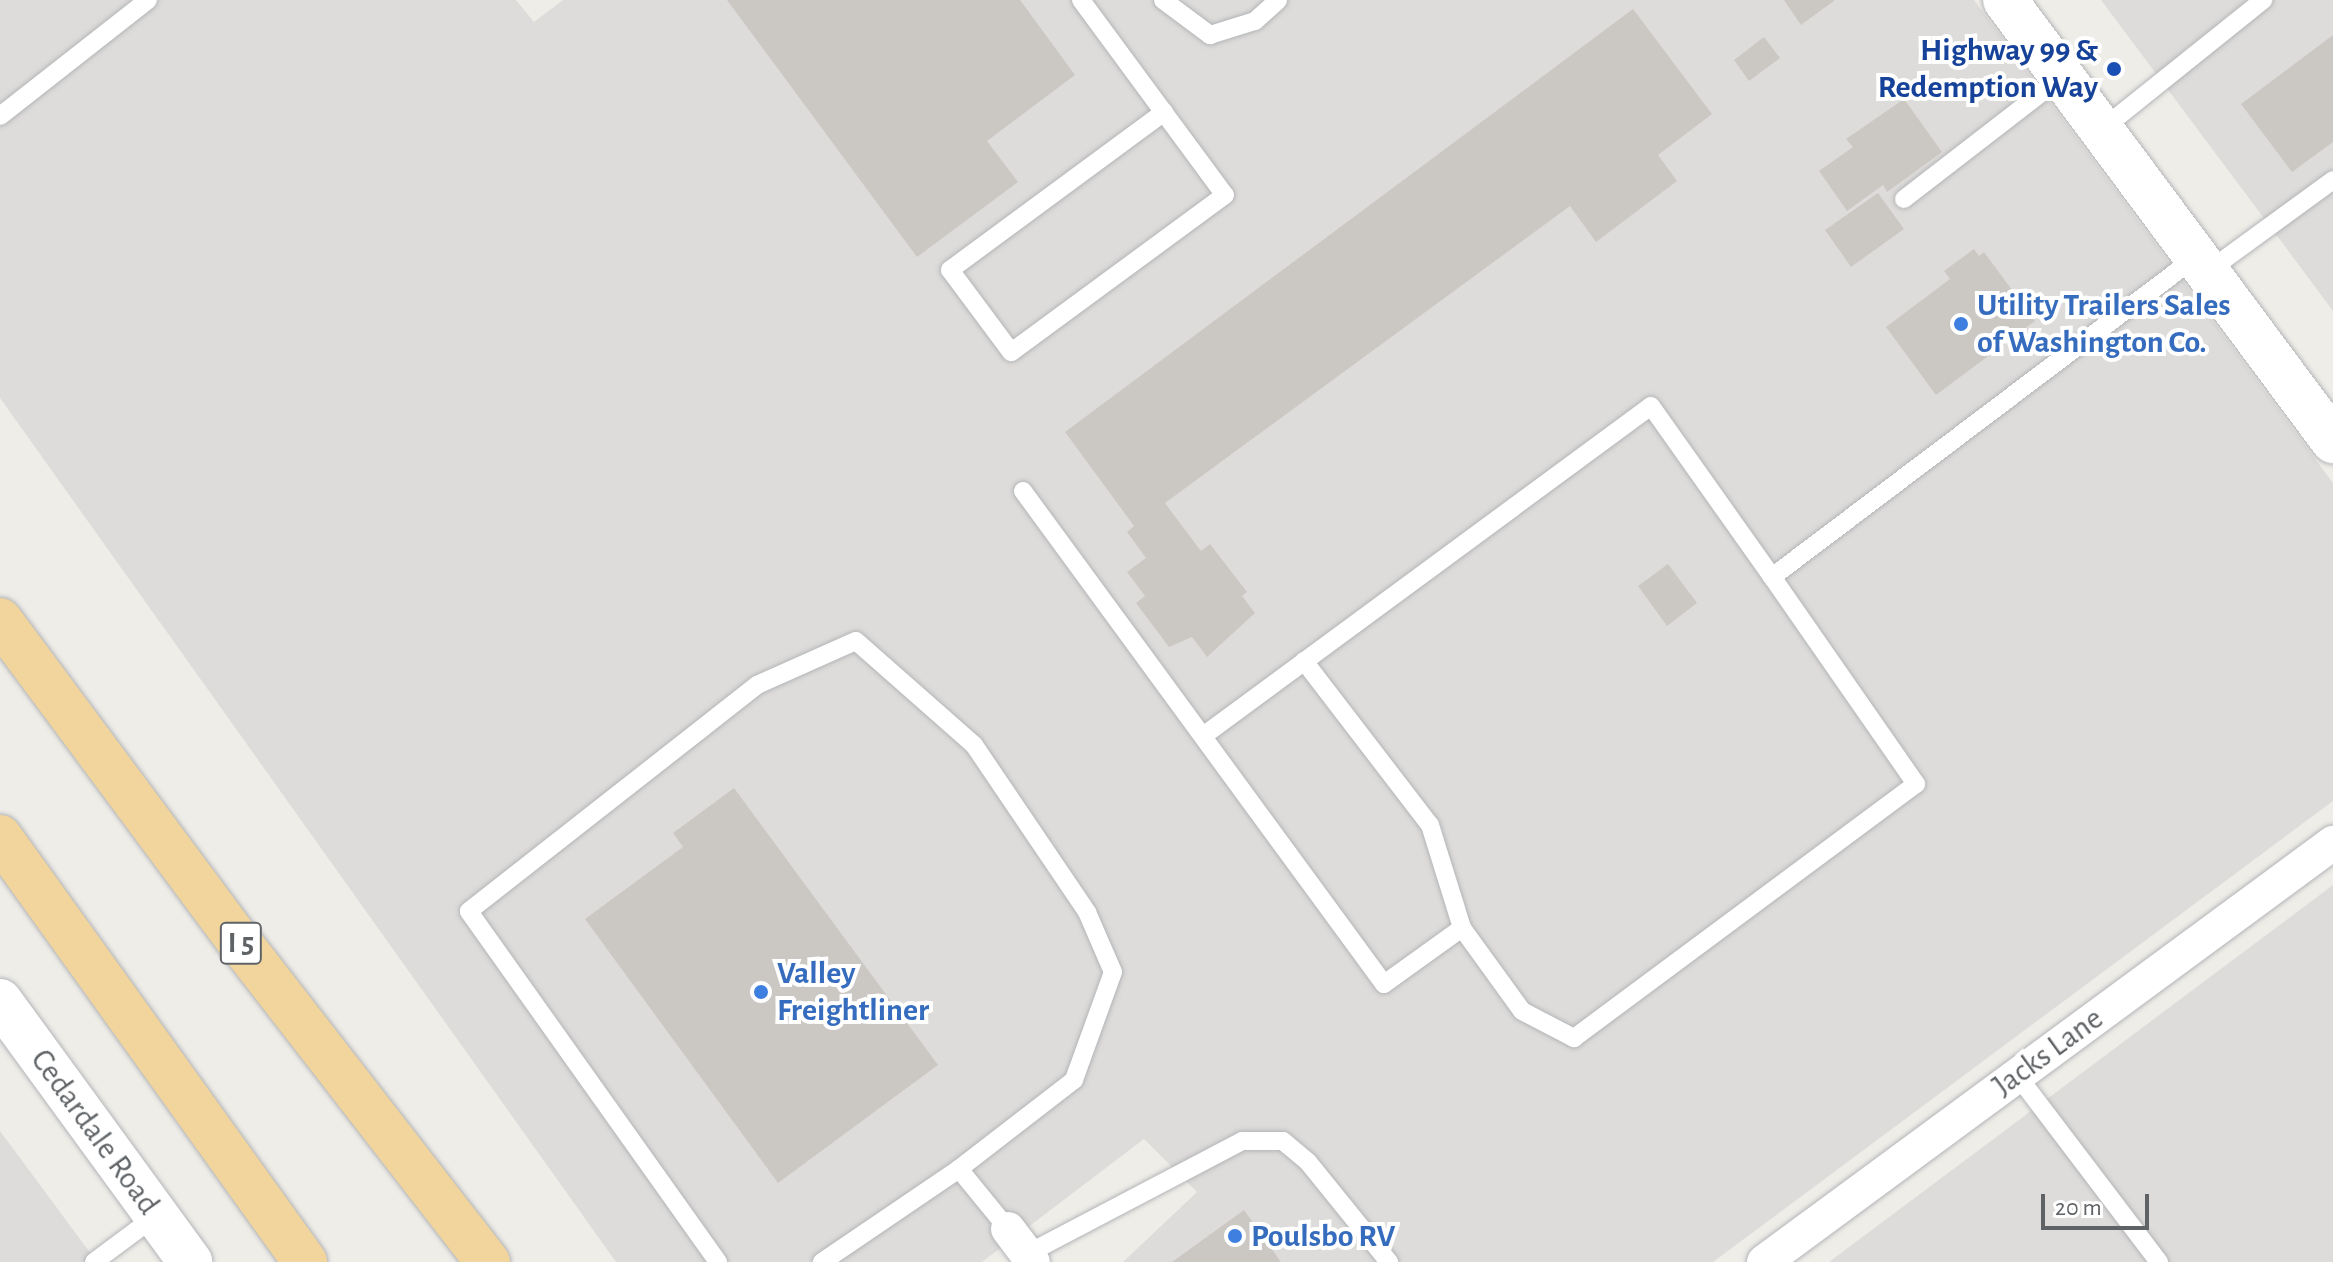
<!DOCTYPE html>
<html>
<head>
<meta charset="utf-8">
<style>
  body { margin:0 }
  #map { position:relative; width:2333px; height:1262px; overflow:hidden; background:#efede8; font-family:"Alegreya Sans",sans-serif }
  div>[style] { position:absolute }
  .industrial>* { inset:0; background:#dedcda }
  .building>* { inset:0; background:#cbc8c4 }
  .roads { filter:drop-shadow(0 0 2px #b3b5b8) drop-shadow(0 0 2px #b3b5b8) }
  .service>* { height:18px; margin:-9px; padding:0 9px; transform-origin:9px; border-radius:9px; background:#fff }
  .minor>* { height:34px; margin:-17px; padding:0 17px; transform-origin:17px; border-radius:17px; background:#fff }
  .tertiary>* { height:44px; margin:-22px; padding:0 22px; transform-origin:22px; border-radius:22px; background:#fff }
  .motorway>* { height:44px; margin:-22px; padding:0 22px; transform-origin:22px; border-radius:22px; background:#f1d59d }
  .dots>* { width:22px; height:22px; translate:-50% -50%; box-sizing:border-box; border:4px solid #fff; border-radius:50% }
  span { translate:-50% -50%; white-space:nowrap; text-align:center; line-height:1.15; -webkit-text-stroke:8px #fff; paint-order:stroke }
  .shield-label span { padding:2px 6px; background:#fff; border:2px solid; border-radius:6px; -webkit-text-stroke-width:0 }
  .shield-label { font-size:30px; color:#5f6366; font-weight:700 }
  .transit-label { font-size:32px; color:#164399; font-weight:700 }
  .right { translate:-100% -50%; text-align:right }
  .shop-label { font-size:32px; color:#366cbe; font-weight:700 }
  .left { translate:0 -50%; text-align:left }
  .street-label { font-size:32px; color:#5f6366 }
  .scale { position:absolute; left:2041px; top:1194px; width:108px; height:36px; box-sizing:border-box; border:4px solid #5f6366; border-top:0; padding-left:10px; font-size:24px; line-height:28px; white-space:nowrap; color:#5f6366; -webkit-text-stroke:6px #fff; paint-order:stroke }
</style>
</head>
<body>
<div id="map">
  <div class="industrial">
    <div style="clip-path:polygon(0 0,516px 0,534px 22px,563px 0,1974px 0,2333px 483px,2333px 801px,1713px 1262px,1123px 1262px,1197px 1192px,1144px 1139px,982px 1262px,616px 1262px,0 398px)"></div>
    <div style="clip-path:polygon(2101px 0,2333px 0,2333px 311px,2310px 280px)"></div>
    <div style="clip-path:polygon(2333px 885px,2333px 1262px,1829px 1262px)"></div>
    <div style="clip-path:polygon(0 1131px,97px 1262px,0 1262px)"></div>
  </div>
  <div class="building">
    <div style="clip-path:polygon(727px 0,1020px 0,1075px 75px,987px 141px,1018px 182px,917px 257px)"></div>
    <div style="clip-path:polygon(1784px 0,1835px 0,1801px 25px)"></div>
    <div style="clip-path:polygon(1633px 9px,1712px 114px,1658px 155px,1677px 181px,1596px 242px,1570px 206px,1165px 503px,1201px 551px,1210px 544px,1247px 592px,1242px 596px,1255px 613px,1207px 657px,1192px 637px,1169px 647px,1136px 603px,1145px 596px,1127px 572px,1146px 558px,1127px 532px,1134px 526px,1065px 432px)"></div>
    <div style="clip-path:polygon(2333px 35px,2333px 142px,2292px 172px,2241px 104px)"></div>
    <div style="clip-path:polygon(1764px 37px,1780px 58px,1749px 81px,1734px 60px)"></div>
    <div style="clip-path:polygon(1904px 99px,1942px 152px,1887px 192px,1883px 185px,1847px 211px,1819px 171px,1853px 147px,1846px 139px)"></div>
    <div style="clip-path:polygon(1878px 193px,1904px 229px,1851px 267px,1825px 230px)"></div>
    <div style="clip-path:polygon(1974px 249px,1979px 256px,1984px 252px,2035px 321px,1936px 395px,1886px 327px,1950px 279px,1944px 271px)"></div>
    <div style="clip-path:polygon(1668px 564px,1697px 603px,1667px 626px,1638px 586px)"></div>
    <div style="clip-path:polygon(734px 788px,938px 1065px,778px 1183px,585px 919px,683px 847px,673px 833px)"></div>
    <div style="clip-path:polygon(1244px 1210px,1281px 1262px,1172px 1262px)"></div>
  </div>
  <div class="roads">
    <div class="service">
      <div style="left:1081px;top:0;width:242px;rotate:53.6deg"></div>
      <div style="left:1225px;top:195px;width:265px;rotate:143.7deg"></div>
      <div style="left:1011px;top:352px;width:102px;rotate:-126.6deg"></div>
      <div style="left:950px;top:270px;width:266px;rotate:-36.4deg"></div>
      <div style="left:1163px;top:0;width:59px;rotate:36.7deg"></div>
      <div style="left:1210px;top:35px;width:47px;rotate:-17.3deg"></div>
      <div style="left:1255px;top:21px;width:31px;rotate:-42deg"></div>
      <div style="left:0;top:116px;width:188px;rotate:-38.1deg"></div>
      <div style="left:2101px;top:130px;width:208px;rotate:-38.7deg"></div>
      <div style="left:1904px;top:199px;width:200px;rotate:-37.7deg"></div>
      <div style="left:2207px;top:272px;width:156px;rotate:-36.1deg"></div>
      <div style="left:1023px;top:491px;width:611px;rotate:53.79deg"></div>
      <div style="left:1384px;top:984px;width:96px;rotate:-35.7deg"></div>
      <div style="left:1462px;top:928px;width:102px;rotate:54.1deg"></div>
      <div style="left:1522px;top:1011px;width:59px;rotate:27.4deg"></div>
      <div style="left:1574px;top:1038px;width:426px;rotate:-36.6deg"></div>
      <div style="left:1916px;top:784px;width:252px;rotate:-124.8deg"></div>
      <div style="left:1772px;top:577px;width:531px;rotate:-37.04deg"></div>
      <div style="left:1304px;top:661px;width:207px;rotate:52.5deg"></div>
      <div style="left:1430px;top:825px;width:108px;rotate:72.7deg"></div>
      <div style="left:1203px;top:736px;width:556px;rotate:-36.38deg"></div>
      <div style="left:1651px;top:406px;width:209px;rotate:54.7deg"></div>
      <div style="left:2017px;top:1075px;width:235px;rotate:52.8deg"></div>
      <div style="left:959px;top:1169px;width:77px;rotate:50.8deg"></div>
      <div style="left:1027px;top:1254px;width:243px;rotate:-27.7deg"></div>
      <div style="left:1242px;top:1141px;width:41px"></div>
      <div style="left:1283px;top:1141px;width:33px;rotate:40deg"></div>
      <div style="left:1308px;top:1162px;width:129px;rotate:51deg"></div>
      <div style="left:94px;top:1262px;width:77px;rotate:-36.6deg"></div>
      <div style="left:718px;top:1262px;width:430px;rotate:-125.4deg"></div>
      <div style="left:469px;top:911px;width:366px;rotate:-38.1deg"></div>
      <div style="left:757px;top:685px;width:108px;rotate:-24deg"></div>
      <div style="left:856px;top:641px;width:157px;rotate:41.4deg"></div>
      <div style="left:974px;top:745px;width:202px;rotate:55.9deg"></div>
      <div style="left:1087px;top:912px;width:65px;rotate:66.6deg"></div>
      <div style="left:1113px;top:972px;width:115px;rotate:109.9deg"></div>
      <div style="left:1074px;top:1080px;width:145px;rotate:142.3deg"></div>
      <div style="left:959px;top:1169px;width:166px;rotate:145.8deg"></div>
    </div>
    <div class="minor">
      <div style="left:1008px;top:1229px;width:41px;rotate:52.9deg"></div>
      <div style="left:1764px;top:1262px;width:707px;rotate:-36.37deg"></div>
    </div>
    <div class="tertiary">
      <div style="left:2005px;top:0;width:550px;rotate:53.36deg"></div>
      <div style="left:0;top:1001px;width:323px;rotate:53.9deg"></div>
    </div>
    <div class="motorway">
      <div style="left:0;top:620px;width:404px;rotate:53.4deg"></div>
      <div style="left:241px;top:944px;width:403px;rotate:52.2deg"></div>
      <div style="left:0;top:837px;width:523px;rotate:54.33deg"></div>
    </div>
  </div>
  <div class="dots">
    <div style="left:2114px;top:69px;background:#1a4fb4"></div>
    <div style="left:1961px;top:324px;background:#3f7fe0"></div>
    <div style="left:761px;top:992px;background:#3f7fe0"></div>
    <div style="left:1235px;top:1236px;background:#3f7fe0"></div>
  </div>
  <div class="shield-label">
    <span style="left:241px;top:943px">I 5</span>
  </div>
  <div class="transit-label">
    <span class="right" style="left:2098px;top:69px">Highway 99 &amp;<br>Redemption Way</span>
  </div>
  <div class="shop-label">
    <span class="left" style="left:1977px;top:324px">Utility Trailers Sales<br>of Washington Co.</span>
    <span class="left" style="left:777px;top:992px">Valley<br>Freightliner</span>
    <span class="left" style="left:1251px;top:1236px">Poulsbo RV</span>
  </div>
  <div class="street-label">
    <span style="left:2048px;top:1052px;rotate:-36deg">Jacks Lane</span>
    <span style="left:95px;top:1132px;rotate:54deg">Cedardale Road</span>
  </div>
  <div class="scale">20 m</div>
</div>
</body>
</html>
